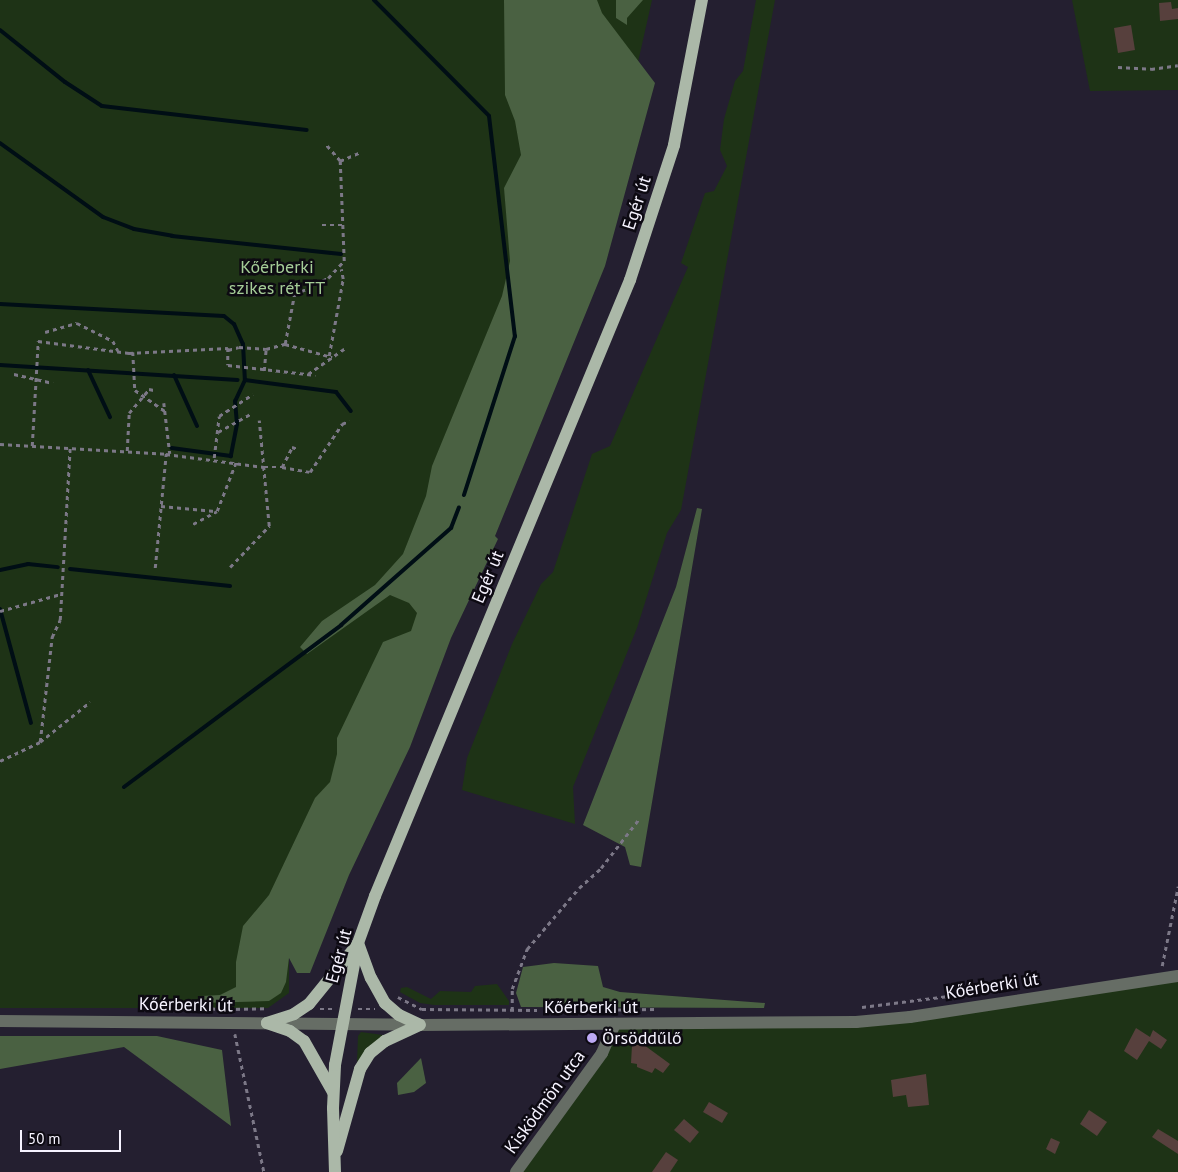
<!DOCTYPE html>
<html>
<head>
<meta charset="utf-8">
<style>
  body { margin:0 }
  #map { position:relative; width:1178px; height:1172px; overflow:hidden; background:#241f30; font-family:"PT Sans",sans-serif }
  div>[style] { position:absolute }
  .green>* { inset:0; background:#1e3316 }
  .forest>* { inset:0; background:#4a6142 }
  .stream>* { height:4px; margin:-2px; padding:0 2px; transform-origin:2px; border-radius:2px; background:#000e15 }
  .building>* { inset:0; background:#57403d }
  .path>* { height:2.5px; margin-top:-1.25px; transform-origin:0; background:repeating-linear-gradient(90deg,#7c7887 0 4px,transparent 0 8px) }
  .minor>* { height:12px; margin:-6px; padding:0 6px; transform-origin:6px; border-radius:6px; background:#666d65 }
  .tertiary>* { height:12px; margin:-6px; padding:0 6px; transform-origin:6px; border-radius:6px; background:#666d65 }
  .primary>* { height:12px; margin:-6px; padding:0 6px; transform-origin:6px; border-radius:6px; background:#abb8a8 }
  .dots>* { width:14px; height:14px; translate:-50% -50%; box-sizing:border-box; border:2px solid #0d0a12; border-radius:50% }
  span { translate:-50% -50%; white-space:nowrap; text-align:center; line-height:1.15; -webkit-text-stroke:5px #0d0a12; paint-order:stroke }
  .street-label { font-size:18px; color:#f6f3ff }
  .park-label { font-size:18px; color:#a5cd97 }
  .poi-label { font-size:18px; color:#f6f3ff }
  .left { translate:0 -50%; text-align:left }
  .scale { position:absolute; left:20px; top:1130px; width:101px; height:22px; box-sizing:border-box; border:2px solid #f6f3ff; border-top:0; padding-left:6px; font-size:15px; line-height:18px; white-space:nowrap; color:#f6f3ff; -webkit-text-stroke:4px #0d0a12; paint-order:stroke }
</style>
</head>
<body>
<div id="map">
  <div class="green">
    <div style="clip-path:polygon(0 0,652px 0,625px 120px,289px 957px,289px 993px,268px 1008px,0 1008px)"></div>
    <div style="clip-path:polygon(756px 0,775px 0,681px 510px,667px 533px,637px 628px,573px 787px,575px 824px,462px 790px,467px 758px,512px 644px,541px 584px,553px 572px,592px 454px,610px 446px,688px 267px,681px 263px,705px 193px,714px 191px,727px 166px,720px 150px,724px 119px,735px 81px,743px 71px)"></div>
    <div style="clip-path:polygon(1072px 0,1178px 0,1178px 90px,1090px 91px)"></div>
    <div style="clip-path:polygon(1178px 979px,1178px 1172px,516px 1172px,615px 1024px,856px 1022px)"></div>
    <div style="clip-path:polygon(497px 984px,509px 1001px,509px 1005px,434px 1005px,420px 1003px,400px 992px,401px 988px,407px 987px,431px 999px,440px 991px,471px 992px,475px 986px)"></div>
    <div style="clip-path:polygon(361px 1032px,383px 1035px,357px 1062px,358px 1036px)"></div>
  </div>
  <div class="forest">
    <div style="clip-path:polygon(504px 0,597px 0,602px 13px,655px 83px,605px 266px,495px 536px,498px 539px,451px 638px,410px 747px,349px 875px,310px 973px,297px 973px,289px 958px,286px 982px,281px 993px,269px 1001px,200px 1003px,202px 996px,220px 995px,236px 987px,236px 962px,243px 926px,269px 895px,315px 798px,330px 782px,337px 754px,337px 738px,383px 642px,411px 631px,417px 613px,409px 603px,390px 595px,307px 654px,300px 647px,322px 621px,375px 585px,403px 554px,426px 496px,432px 466px,502px 296px,510px 261px,504px 188px,521px 155px,515px 121px,505px 95px)"></div>
    <div style="clip-path:polygon(616px 0,643px 0,627px 18px,627px 25px,616px 18px)"></div>
    <div style="clip-path:polygon(697px 508px,702px 509px,641px 867px,630px 865px,625px 847px,583px 825px,676px 587px)"></div>
    <div style="clip-path:polygon(554px 963px,598px 966px,603px 987px,620px 992px,765px 1003px,764px 1008px,521px 1007px,516px 993px,523px 967px)"></div>
    <div style="clip-path:polygon(0 1036px,157px 1036px,222px 1050px,231px 1126px,124px 1047px,0 1069px)"></div>
    <div style="clip-path:polygon(421px 1058px,426px 1083px,414px 1092px,398px 1095px,397px 1083px)"></div>
  </div>
  <div class="stream">
    <div style="left:374px;top:0;width:163px;rotate:45.2deg"></div>
    <div style="left:489px;top:116px;width:222px;rotate:83.3deg"></div>
    <div style="left:515px;top:336px;width:167px;rotate:107.8deg"></div>
    <div style="left:0;top:30px;width:83px;rotate:38.7deg"></div>
    <div style="left:65px;top:82px;width:44px;rotate:33deg"></div>
    <div style="left:102px;top:106px;width:206px;rotate:6.7deg"></div>
    <div style="left:0;top:143px;width:127px;rotate:35.7deg"></div>
    <div style="left:103px;top:217px;width:33px;rotate:21deg"></div>
    <div style="left:134px;top:229px;width:39px;rotate:10deg"></div>
    <div style="left:172px;top:236px;width:170px;rotate:6.1deg"></div>
    <div style="left:0;top:304px;width:224px;rotate:3.1deg"></div>
    <div style="left:224px;top:316px;width:13px;rotate:39deg"></div>
    <div style="left:234px;top:324px;width:22px;rotate:66deg"></div>
    <div style="left:243px;top:344px;width:36px;rotate:87deg"></div>
    <div style="left:245px;top:380px;width:23px;rotate:115deg"></div>
    <div style="left:235px;top:401px;width:23px;rotate:85deg"></div>
    <div style="left:237px;top:424px;width:33px;rotate:101deg"></div>
    <div style="left:231px;top:456px;width:60px;rotate:-172.3deg"></div>
    <div style="left:0;top:365px;width:238px;rotate:3.6deg"></div>
    <div style="left:88px;top:370px;width:52px;rotate:64.9deg"></div>
    <div style="left:174px;top:375px;width:56px;rotate:65.7deg"></div>
    <div style="left:245px;top:380px;width:92px;rotate:7.5deg"></div>
    <div style="left:336px;top:392px;width:24px;rotate:52deg"></div>
    <div style="left:70px;top:569px;width:161px;rotate:6.1deg"></div>
    <div style="left:0;top:570px;width:29px;rotate:-12deg"></div>
    <div style="left:28px;top:564px;width:30px;rotate:6deg"></div>
    <div style="left:0;top:609px;width:118px;rotate:74.8deg"></div>
    <div style="left:124px;top:787px;width:271px;rotate:-36.7deg"></div>
    <div style="left:341px;top:625px;width:147px;rotate:-41.4deg"></div>
    <div style="left:451px;top:528px;width:22px;rotate:-69deg"></div>
  </div>
  <div class="building">
    <div style="clip-path:polygon(1171px 2px,1172px 9px,1178px 8px,1178px 19px,1160px 21px,1159px 3px)"></div>
    <div style="clip-path:polygon(1131px 25px,1135px 50px,1118px 53px,1114px 28px)"></div>
    <div style="clip-path:polygon(1136px 1028px,1150px 1037px,1153px 1030px,1167px 1040px,1161px 1049px,1149px 1041px,1137px 1060px,1124px 1051px)"></div>
    <div style="clip-path:polygon(632px 1045px,644px 1045px,670px 1064px,663px 1073px,655px 1068px,652px 1073px,637px 1067px,637px 1064px,631px 1063px)"></div>
    <div style="clip-path:polygon(926px 1074px,929px 1105px,908px 1107px,906px 1095px,893px 1097px,891px 1080px)"></div>
    <div style="clip-path:polygon(709px 1102px,728px 1113px,722px 1123px,703px 1112px)"></div>
    <div style="clip-path:polygon(1089px 1110px,1107px 1122px,1097px 1136px,1080px 1124px)"></div>
    <div style="clip-path:polygon(684px 1119px,699px 1132px,690px 1143px,674px 1130px)"></div>
    <div style="clip-path:polygon(1158px 1129px,1178px 1141px,1178px 1154px,1152px 1137px)"></div>
    <div style="clip-path:polygon(1051px 1138px,1060px 1142px,1055px 1154px,1046px 1149px)"></div>
    <div style="clip-path:polygon(666px 1152px,678px 1160px,670px 1172px,652px 1172px)"></div>
  </div>
  <div class="path">
    <div style="left:1118px;top:67px;width:33px;rotate:3deg"></div>
    <div style="left:1151px;top:69px;width:27px;rotate:-8deg"></div>
    <div style="left:340px;top:161px;width:23px;rotate:-23deg"></div>
    <div style="left:322px;top:225px;width:21px"></div>
    <div style="left:294px;top:295px;width:38px;rotate:-27deg"></div>
    <div style="left:328px;top:278px;width:23px;rotate:-47deg"></div>
    <div style="left:344px;top:261px;width:100px;rotate:-92.3deg"></div>
    <div style="left:340px;top:161px;width:21px;rotate:-131deg"></div>
    <div style="left:45px;top:332px;width:33px;rotate:-16deg"></div>
    <div style="left:77px;top:323px;width:40px;rotate:26.6deg"></div>
    <div style="left:113px;top:341px;width:11px;rotate:63deg"></div>
    <div style="left:285px;top:344px;width:49px;rotate:15.5deg"></div>
    <div style="left:228px;top:350px;width:11px;rotate:-15deg"></div>
    <div style="left:239px;top:347px;width:27px;rotate:4deg"></div>
    <div style="left:133px;top:352px;width:38px;rotate:87deg"></div>
    <div style="left:135px;top:390px;width:37px;rotate:35deg"></div>
    <div style="left:329px;top:356px;width:78px;rotate:-79.7deg"></div>
    <div style="left:343px;top:279px;width:10px;rotate:-101deg"></div>
    <div style="left:264px;top:371px;width:22px;rotate:-85deg"></div>
    <div style="left:266px;top:349px;width:20px;rotate:-15deg"></div>
    <div style="left:285px;top:344px;width:60px;rotate:-79.4deg"></div>
    <div style="left:14px;top:374px;width:40px;rotate:13deg"></div>
    <div style="left:308px;top:374px;width:44px;rotate:-34.8deg"></div>
    <div style="left:164px;top:403px;width:51px;rotate:83.3deg"></div>
    <div style="left:218px;top:432px;width:37px;rotate:-29deg"></div>
    <div style="left:0;top:444px;width:166px;rotate:3.4deg"></div>
    <div style="left:166px;top:454px;width:99px;rotate:7.6deg"></div>
    <div style="left:264px;top:467px;width:18px"></div>
    <div style="left:282px;top:467px;width:22px;rotate:-63deg"></div>
    <div style="left:292px;top:447px;width:6px;rotate:18deg"></div>
    <div style="left:32px;top:446px;width:105px;rotate:-86.7deg"></div>
    <div style="left:38px;top:341px;width:92px;rotate:7.5deg"></div>
    <div style="left:129px;top:353px;width:99px;rotate:-2.9deg"></div>
    <div style="left:228px;top:348px;width:17px;rotate:90deg"></div>
    <div style="left:228px;top:365px;width:88px;rotate:6.6deg"></div>
    <div style="left:127px;top:451px;width:38px;rotate:-87deg"></div>
    <div style="left:129px;top:413px;width:31px;rotate:-50deg"></div>
    <div style="left:149px;top:389px;width:5px;rotate:11deg"></div>
    <div style="left:214px;top:458px;width:42px;rotate:-83.2deg"></div>
    <div style="left:219px;top:416px;width:40px;rotate:-32.9deg"></div>
    <div style="left:282px;top:467px;width:28px;rotate:10deg"></div>
    <div style="left:310px;top:472px;width:58px;rotate:-56.3deg"></div>
    <div style="left:342px;top:424px;width:8px;rotate:-23deg"></div>
    <div style="left:161px;top:506px;width:54px;rotate:5.3deg"></div>
    <div style="left:193px;top:524px;width:27px;rotate:-28deg"></div>
    <div style="left:217px;top:511px;width:53px;rotate:-68.8deg"></div>
    <div style="left:230px;top:567px;width:57px;rotate:-46.4deg"></div>
    <div style="left:269px;top:526px;width:106px;rotate:-95.4deg"></div>
    <div style="left:155px;top:568px;width:115px;rotate:-84.5deg"></div>
    <div style="left:0;top:611px;width:63px;rotate:-15.6deg"></div>
    <div style="left:40px;top:742px;width:106px;rotate:-83.5deg"></div>
    <div style="left:52px;top:637px;width:19px;rotate:-65deg"></div>
    <div style="left:60px;top:620px;width:172px;rotate:-86.7deg"></div>
    <div style="left:0;top:761px;width:44px;rotate:-25.4deg"></div>
    <div style="left:40px;top:742px;width:64px;rotate:-38.7deg"></div>
    <div style="left:1162px;top:966px;width:81px;rotate:-78.6deg"></div>
    <div style="left:398px;top:997px;width:27px;rotate:27deg"></div>
    <div style="left:422px;top:1009px;width:115px;rotate:0.5deg"></div>
    <div style="left:862px;top:1007px;width:103px;rotate:-7.3deg"></div>
    <div style="left:181px;top:1009px;width:14px;rotate:-12deg"></div>
    <div style="left:195px;top:1006px;width:22px;rotate:8deg"></div>
    <div style="left:228px;top:1009px;width:39px;rotate:-1deg"></div>
    <div style="left:320px;top:1009px;width:12px"></div>
    <div style="left:358px;top:1009px;width:17px"></div>
    <div style="left:578px;top:1010px;width:79px;rotate:-0.7deg"></div>
    <div style="left:512px;top:1011px;width:22px;rotate:-90deg"></div>
    <div style="left:512px;top:989px;width:43px;rotate:-69.4deg"></div>
    <div style="left:527px;top:949px;width:80px;rotate:-49.6deg"></div>
    <div style="left:579px;top:888px;width:30px;rotate:-42deg"></div>
    <div style="left:601px;top:868px;width:62px;rotate:-52.2deg"></div>
    <div style="left:235px;top:1034px;width:141px;rotate:78.1deg"></div>
  </div>
  <div class="minor">
    <div style="left:516px;top:1172px;width:147px;rotate:-54.1deg"></div>
    <div style="left:602px;top:1053px;width:32px;rotate:-66deg"></div>
  </div>
  <div class="tertiary">
    <div style="left:0;top:1021px;width:420px;rotate:0.5deg"></div>
    <div style="left:420px;top:1025px;width:436px;rotate:-0.4deg"></div>
    <div style="left:856px;top:1022px;width:54px;rotate:-5.3deg"></div>
    <div style="left:910px;top:1017px;width:271px;rotate:-8.7deg"></div>
  </div>
  <div class="primary">
    <div style="left:358px;top:943px;width:37px;rotate:70deg"></div>
    <div style="left:371px;top:978px;width:29px;rotate:61deg"></div>
    <div style="left:385px;top:1003px;width:18px;rotate:41deg"></div>
    <div style="left:399px;top:1015px;width:23px;rotate:25deg"></div>
    <div style="left:267px;top:1023px;width:28px;rotate:-18deg"></div>
    <div style="left:294px;top:1014px;width:18px;rotate:-34deg"></div>
    <div style="left:309px;top:1004px;width:76px;rotate:-50.9deg"></div>
    <div style="left:267px;top:1023px;width:24px;rotate:19deg"></div>
    <div style="left:290px;top:1031px;width:17px;rotate:36deg"></div>
    <div style="left:304px;top:1041px;width:59px;rotate:60.4deg"></div>
    <div style="left:337px;top:1151px;width:85px;rotate:-74.3deg"></div>
    <div style="left:360px;top:1069px;width:19px;rotate:-58deg"></div>
    <div style="left:370px;top:1053px;width:19px;rotate:-39deg"></div>
    <div style="left:385px;top:1041px;width:38px;rotate:-25deg"></div>
    <div style="left:335px;top:1172px;width:64px;rotate:-91.8deg"></div>
    <div style="left:333px;top:1108px;width:43px;rotate:-87.3deg"></div>
    <div style="left:335px;top:1065px;width:124px;rotate:-79.3deg"></div>
    <div style="left:358px;top:943px;width:50px;rotate:-70.1deg"></div>
    <div style="left:375px;top:896px;width:667px;rotate:-67.51deg"></div>
    <div style="left:630px;top:280px;width:142px;rotate:-71.9deg"></div>
    <div style="left:674px;top:145px;width:148px;rotate:-79.1deg"></div>
  </div>
  <div class="dots">
    <div style="left:592px;top:1038px;background:#bda9f5"></div>
  </div>
  <div class="street-label">
    <span style="left:637px;top:203px;rotate:-72deg">Egér út</span>
    <span style="left:488px;top:577px;rotate:-67deg">Egér út</span>
    <span style="left:339px;top:956px;rotate:-75deg">Egér út</span>
    <span style="left:992px;top:986px;rotate:-9deg">Kőérberki út</span>
    <span style="left:186px;top:1005px;rotate:1deg">Kőérberki út</span>
    <span style="left:591px;top:1007px">Kőérberki út</span>
    <span style="left:545px;top:1102px;rotate:-54deg">Kisködmön utca</span>
  </div>
  <div class="park-label">
    <span style="left:277px;top:278px">Kőérberki<br>szikes rét TT</span>
  </div>
  <div class="poi-label">
    <span class="left" style="left:602px;top:1038px">Örsöddűlő</span>
  </div>
  <div class="scale">50 m</div>
</div>
</body>
</html>
